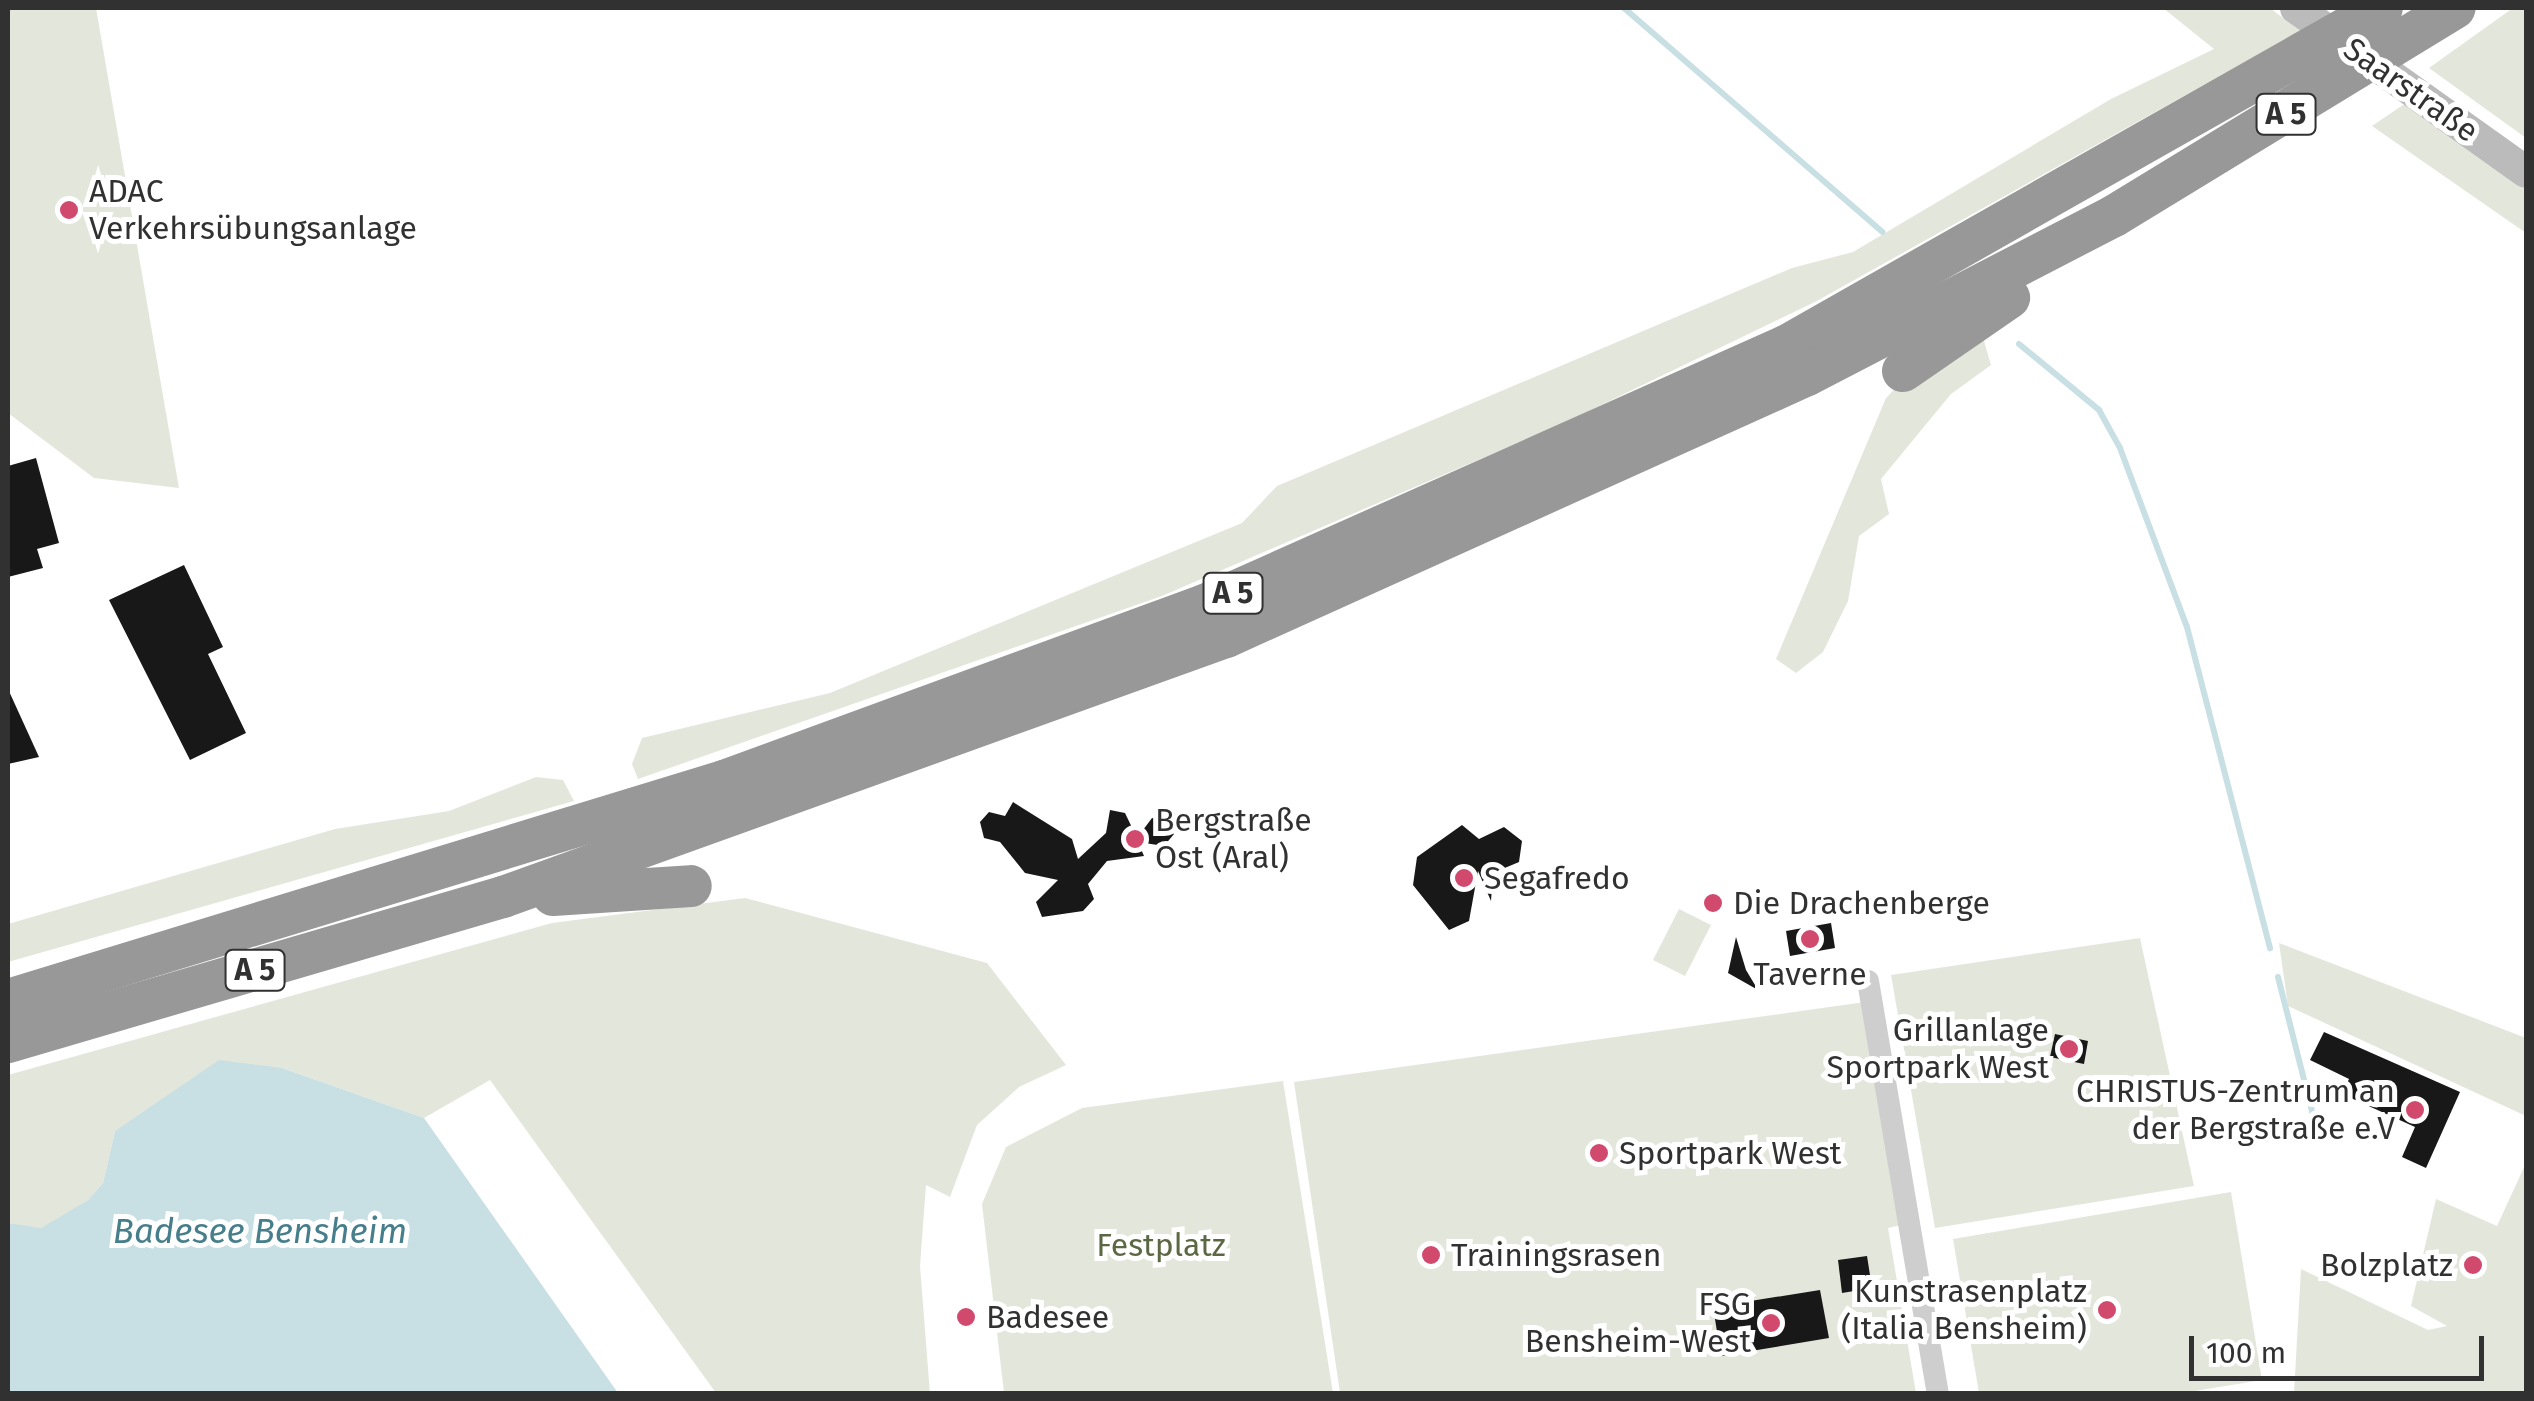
<!DOCTYPE html>
<html>
<head>
<meta charset="utf-8">
<style>
  body { margin:0 }
  #map { position:relative; width:2534px; height:1401px; overflow:hidden; background:#fff; font-family:"Fira Sans",sans-serif }
  div>[style] { position:absolute }
  .green>* { inset:0; background:#e3e7db }
  .water>* { inset:0; background:#c8dfe3 }
  .stream>* { height:6px; margin:-3px; padding:0 3px; transform-origin:3px; border-radius:3px; background:#c8dfe3 }
  .building>* { inset:0; background:#181818 }
  .street>* { height:22px; margin:-11px; padding:0 11px; transform-origin:11px; border-radius:11px; background:#cecece }
  .secondary>* { height:32px; margin:-16px; padding:0 16px; transform-origin:16px; border-radius:16px; background:#bbb }
  .highway>* { height:42px; margin:-21px; padding:0 21px; transform-origin:21px; border-radius:21px; background:#989898 }
  .dots>* { width:28px; height:28px; translate:-50% -50%; box-sizing:border-box; border:5px solid #fff; border-radius:50% }
  span { translate:-50% -50%; white-space:nowrap; text-align:center; line-height:1.15; -webkit-text-stroke:10px #fff; paint-order:stroke }
  .shield-label span { padding:2px 8px; background:#fff; border:2px solid; border-radius:8px; -webkit-text-stroke-width:0 }
  .shield-label { font-size:30px; color:#313131; font-weight:700 }
  .street-label { font-size:32px; color:#313131 }
  .poi-label { font-size:32px; color:#313131 }
  .left { translate:0 -50%; text-align:left }
  .right { translate:-100% -50%; text-align:right }
  .park-label { font-size:32px; color:#5c6843 }
  .water-label { font-size:35px; color:#477e8b; font-style:italic }
  .frame { position:absolute; inset:0; border:10px solid #313131; pointer-events:none }
  .scale { position:absolute; left:2189px; top:1336px; width:295px; height:45px; box-sizing:border-box; border:5px solid #313131; border-top:0; padding-left:12px; font-size:30px; line-height:35px; white-space:nowrap; color:#313131; -webkit-text-stroke:8px #fff; paint-order:stroke }
</style>
</head>
<body>
<div id="map">
  <div class="green">
    <div style="clip-path:polygon(8px 8px,96px 8px,179px 488px,94px 478px,8px 413px)"></div>
    <div style="clip-path:polygon(2163px 8px,2270px 8px,2300px 31px,1815px 302px,1566px 422px,1162px 596px,638px 779px,632px 764px,642px 738px,830px 693px,1242px 523px,1277px 486px,1792px 268px,1853px 252px,2111px 99px,2214px 49px)"></div>
    <div style="clip-path:polygon(2513px 8px,2526px 8px,2526px 138px,2429px 68px)"></div>
    <div style="clip-path:polygon(2406px 103px,2526px 188px,2526px 233px,2372px 126px)"></div>
    <div style="clip-path:polygon(1980px 327px,1991px 365px,1951px 394px,1881px 479px,1889px 514px,1859px 536px,1848px 601px,1823px 652px,1796px 673px,1776px 659px,1886px 398px,1928px 354px)"></div>
    <div style="clip-path:polygon(536px 777px,563px 780px,574px 801px,8px 962px,8px 924px,335px 829px,449px 811px)"></div>
    <div style="clip-path:polygon(745px 898px,987px 963px,1066px 1065px,1019px 1087px,977px 1125px,950px 1197px,926px 1185px,920px 1266px,930px 1394px,716px 1393px,490px 1080px,424px 1118px,282px 1068px,115px 1131px,103px 1183px,88px 1200px,41px 1229px,8px 1223px,8px 1075px,552px 923px)"></div>
    <div style="clip-path:polygon(1679px 909px,1711px 925px,1685px 976px,1653px 960px)"></div>
    <div style="clip-path:polygon(2140px 938px,2194px 1186px,1935px 1228px,1891px 975px)"></div>
    <div style="clip-path:polygon(2279px 943px,2526px 1038px,2526px 1116px,2288px 1006px)"></div>
    <div style="clip-path:polygon(1872px 1001px,1905px 1224px,1888px 1228px,1916px 1393px,1340px 1393px,1294px 1082px)"></div>
    <div style="clip-path:polygon(1283px 1081px,1333px 1393px,1004px 1393px,982px 1204px,1006px 1147px,1082px 1108px)"></div>
    <div style="clip-path:polygon(2526px 1163px,2526px 1393px,2294px 1393px,2301px 1269px,2428px 1330px,2447px 1326px,2411px 1306px,2436px 1199px,2497px 1226px)"></div>
    <div style="clip-path:polygon(2231px 1192px,2262px 1380px,2183px 1393px,1979px 1393px,1953px 1239px)"></div>
  </div>
  <div class="water">
    <div style="clip-path:polygon(219px 1060px,282px 1068px,424px 1118px,618px 1393px,8px 1393px,8px 1223px,41px 1228px,88px 1200px,103px 1183px,115px 1131px)"></div>
  </div>
  <div class="stream">
    <div style="left:1624px;top:8px;width:342px;rotate:40.9deg"></div>
    <div style="left:2019px;top:344px;width:104px;rotate:39.5deg"></div>
    <div style="left:2099px;top:410px;width:43px;rotate:61.1deg"></div>
    <div style="left:2120px;top:448px;width:191px;rotate:69.5deg"></div>
    <div style="left:2187px;top:627px;width:332px;rotate:75.5deg"></div>
    <div style="left:2278px;top:977px;width:146px;rotate:75.8deg"></div>
  </div>
  <div class="building">
    <div style="clip-path:polygon(36px 458px,59px 543px,37px 549px,43px 568px,8px 577px,8px 466px)"></div>
    <div style="clip-path:polygon(184px 565px,223px 647px,208px 654px,246px 733px,190px 760px,109px 600px)"></div>
    <div style="clip-path:polygon(8px 689px,39px 757px,8px 764px)"></div>
    <div style="clip-path:polygon(1013px 802px,1072px 839px,1078px 859px,1106px 833px,1110px 810px,1125px 813px,1137px 838px,1152px 818px,1167px 820px,1174px 834px,1164px 846px,1138px 842px,1144px 856px,1107px 861px,1088px 884px,1094px 899px,1083px 911px,1042px 917px,1036px 902px,1058px 880px,1025px 873px,1000px 842px,984px 838px,980px 822px,989px 812px,1005px 816px)"></div>
    <div style="clip-path:polygon(1462px 825px,1479px 839px,1504px 827px,1522px 841px,1519px 862px,1493px 873px,1491px 901px,1478px 871px,1469px 921px,1449px 930px,1413px 885px,1417px 857px)"></div>
    <div style="clip-path:polygon(1831px 923px,1835px 948px,1790px 956px,1786px 931px)"></div>
    <div style="clip-path:polygon(1736px 937px,1746px 970px,1758px 990px,1728px 973px)"></div>
    <div style="clip-path:polygon(2324px 1032px,2460px 1092px,2426px 1168px,2402px 1157px,2415px 1127px,2342px 1094px,2349px 1079px,2310px 1060px)"></div>
    <div style="clip-path:polygon(2055px 1034px,2088px 1041px,2084px 1064px,2050px 1057px)"></div>
    <div style="clip-path:polygon(1867px 1256px,1872px 1288px,1842px 1293px,1838px 1260px)"></div>
    <div style="clip-path:polygon(1820px 1290px,1829px 1338px,1721px 1356px,1713px 1307px)"></div>
  </div>
  <div class="street">
    <div style="left:1868px;top:981px;width:419px;rotate:80.4deg"></div>
  </div>
  <div class="secondary">
    <div style="left:2296px;top:8px;width:282px;rotate:35.5deg"></div>
  </div>
  <div class="highway">
    <div style="left:1903px;top:371px;width:129px;rotate:-34.6deg"></div>
    <div style="left:553px;top:895px;width:138px;rotate:-3.7deg"></div>
    <div style="left:8px;top:1000px;width:749px;rotate:-17.01deg"></div>
    <div style="left:724px;top:781px;width:512px;rotate:-20.1deg"></div>
    <div style="left:1205px;top:605px;width:636px;rotate:-24.03deg"></div>
    <div style="left:1786px;top:346px;width:685px;rotate:-29.56deg"></div>
    <div style="left:8px;top:1042px;width:516px;rotate:-16.33deg"></div>
    <div style="left:503px;top:897px;width:768px;rotate:-19.78deg"></div>
    <div style="left:1226px;top:637px;width:637px;rotate:-24.27deg"></div>
    <div style="left:1807px;top:375px;width:346px;rotate:-27.4deg"></div>
    <div style="left:2114px;top:216px;width:399px;rotate:-31.4deg"></div>
  </div>
  <div class="dots">
    <div style="left:69px;top:210px;background:#d2496e"></div>
    <div style="left:1135px;top:839px;background:#d2496e"></div>
    <div style="left:1464px;top:878px;background:#d2496e"></div>
    <div style="left:1713px;top:903px;background:#d2496e"></div>
    <div style="left:1810px;top:939px;background:#d2496e"></div>
    <div style="left:2069px;top:1049px;background:#d2496e"></div>
    <div style="left:2415px;top:1110px;background:#d2496e"></div>
    <div style="left:1599px;top:1153px;background:#d2496e"></div>
    <div style="left:1431px;top:1255px;background:#d2496e"></div>
    <div style="left:2473px;top:1265px;background:#d2496e"></div>
    <div style="left:2107px;top:1310px;background:#d2496e"></div>
    <div style="left:966px;top:1317px;background:#d2496e"></div>
    <div style="left:1771px;top:1323px;background:#d2496e"></div>
  </div>
  <div class="shield-label">
    <span style="left:2286px;top:114px">A 5</span>
    <span style="left:1233px;top:593px">A 5</span>
    <span style="left:255px;top:970px">A 5</span>
  </div>
  <div class="street-label">
    <span style="left:2411px;top:90px;rotate:35deg">Saarstraße</span>
  </div>
  <div class="poi-label">
    <span class="left" style="left:89px;top:210px">ADAC<br>Verkehrsübungsanlage</span>
    <span class="left" style="left:1155px;top:839px">Bergstraße<br>Ost (Aral)</span>
    <span class="left" style="left:1484px;top:878px">Segafredo</span>
    <span class="left" style="left:1733px;top:903px">Die Drachenberge</span>
    <span style="left:1810px;top:974px">Taverne</span>
    <span class="right" style="left:2049px;top:1049px">Grillanlage<br>Sportpark West</span>
    <span class="right" style="left:2395px;top:1110px">CHRISTUS-Zentrum an<br>der Bergstraße e.V</span>
    <span class="left" style="left:1619px;top:1153px">Sportpark West</span>
    <span class="left" style="left:1451px;top:1255px">Trainingsrasen</span>
    <span class="right" style="left:2453px;top:1265px">Bolzplatz</span>
    <span class="right" style="left:2087px;top:1310px">Kunstrasenplatz<br>(Italia Bensheim)</span>
    <span class="right" style="left:1751px;top:1323px">FSG<br>Bensheim-West</span>
    <span class="left" style="left:986px;top:1317px">Badesee</span>
  </div>
  <div class="park-label">
    <span style="left:1161px;top:1245px">Festplatz</span>
  </div>
  <div class="water-label">
    <span style="left:260px;top:1231px">Badesee Bensheim</span>
  </div>
  <div class="frame"></div>
  <div class="scale">100 m</div>
</div>
</body>
</html>
